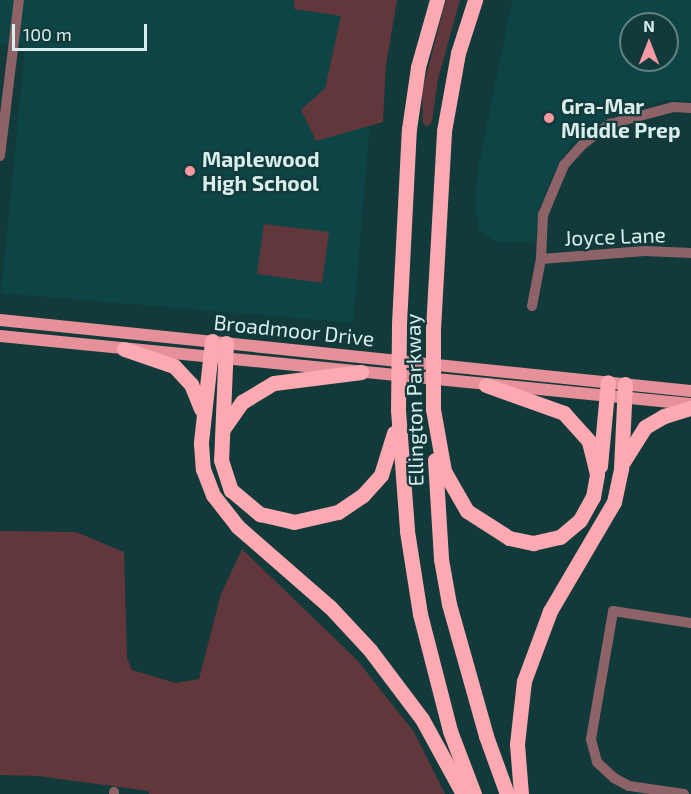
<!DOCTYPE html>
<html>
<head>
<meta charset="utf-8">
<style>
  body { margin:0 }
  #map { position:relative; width:691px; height:794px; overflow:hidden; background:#123a3a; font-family:"Exo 2",sans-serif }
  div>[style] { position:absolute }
  .built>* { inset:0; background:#0d4445 }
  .green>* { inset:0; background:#61373c }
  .minor>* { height:10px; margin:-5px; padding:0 5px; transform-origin:5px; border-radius:5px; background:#8e6367 }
  .major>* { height:12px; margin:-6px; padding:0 6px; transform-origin:6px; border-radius:6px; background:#e69099 }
  .highway>* { height:15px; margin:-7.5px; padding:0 7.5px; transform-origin:7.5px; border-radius:7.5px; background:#fda9b1 }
  .highway-bridge>* { height:15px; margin:-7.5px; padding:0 7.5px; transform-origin:7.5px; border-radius:7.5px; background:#fda9b1 }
  .dots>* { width:16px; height:16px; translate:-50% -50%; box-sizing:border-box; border:3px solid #123a3a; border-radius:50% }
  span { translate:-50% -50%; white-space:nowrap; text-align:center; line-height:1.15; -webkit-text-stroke:4.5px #123a3a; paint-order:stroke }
  .poi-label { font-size:21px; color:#d8edec; font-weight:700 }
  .left { translate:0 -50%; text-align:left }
  .street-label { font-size:21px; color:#d8edec }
  .north { position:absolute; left:619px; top:12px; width:60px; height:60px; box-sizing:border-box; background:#123a3a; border:2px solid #618281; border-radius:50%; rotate:0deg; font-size:16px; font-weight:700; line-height:24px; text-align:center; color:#d8edec }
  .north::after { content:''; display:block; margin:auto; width:21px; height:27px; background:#f49aa3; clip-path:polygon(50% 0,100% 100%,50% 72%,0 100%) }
  .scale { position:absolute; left:12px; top:24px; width:135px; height:27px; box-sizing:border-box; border:3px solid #d8edec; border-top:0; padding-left:8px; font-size:18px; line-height:21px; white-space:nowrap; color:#d8edec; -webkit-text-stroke:4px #123a3a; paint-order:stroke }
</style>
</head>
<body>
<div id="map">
  <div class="built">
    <div style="clip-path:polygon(0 0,374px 0,377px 43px,353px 323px,1px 293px,25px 48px,0 43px)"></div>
    <div style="clip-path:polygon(evenodd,512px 0,691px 0,691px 101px,666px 100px,620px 111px,598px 125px,568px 148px,554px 173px,540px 206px,535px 241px,499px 243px,479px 230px,475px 206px,478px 169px,512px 0,631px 24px,667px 24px,667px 60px,631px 60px,631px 24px)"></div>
  </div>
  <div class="green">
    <div style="clip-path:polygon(294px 0,397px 0,386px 65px,383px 122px,316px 141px,301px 110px,325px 88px,341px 16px,294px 9px)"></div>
    <div style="clip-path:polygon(446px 0,460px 0,438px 79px,432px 122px,427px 127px,423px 123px,422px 92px)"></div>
    <div style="clip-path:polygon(264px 224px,329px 232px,322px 283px,257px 274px)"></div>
    <div style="clip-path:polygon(0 531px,76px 532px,124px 552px,127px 658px,132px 670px,176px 683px,199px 679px,221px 594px,242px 549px,357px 660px,414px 732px,445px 794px,149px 794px,149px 791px,38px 776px,0 775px)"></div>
  </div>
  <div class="minor">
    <div style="left:0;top:156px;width:157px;rotate:-83.1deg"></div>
    <div style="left:541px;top:259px;width:104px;rotate:-4.4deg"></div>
    <div style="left:645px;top:251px;width:46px;rotate:2.5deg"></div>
    <div style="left:532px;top:306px;width:48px;rotate:-79.2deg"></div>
    <div style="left:541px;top:259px;width:44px;rotate:-87.4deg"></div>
    <div style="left:543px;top:215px;width:54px;rotate:-67.2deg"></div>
    <div style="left:564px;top:165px;width:28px;rotate:-48deg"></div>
    <div style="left:583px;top:144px;width:34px;rotate:-37deg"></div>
    <div style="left:610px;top:124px;width:65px;rotate:-15.1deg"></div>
    <div style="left:673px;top:107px;width:18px;rotate:3deg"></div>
    <div style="left:114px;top:794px;width:2px;rotate:-90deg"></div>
    <div style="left:684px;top:794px;width:56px;rotate:-171.7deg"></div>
    <div style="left:629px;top:786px;width:17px;rotate:-152deg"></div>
    <div style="left:614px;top:778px;width:23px;rotate:-137deg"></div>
    <div style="left:597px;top:762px;width:24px;rotate:-105deg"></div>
    <div style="left:591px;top:739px;width:130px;rotate:-80.2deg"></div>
    <div style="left:613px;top:611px;width:79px;rotate:8.7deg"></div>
  </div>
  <div class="major">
    <div style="left:0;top:320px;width:695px;rotate:5.87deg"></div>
    <div style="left:0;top:336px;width:694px;rotate:5.62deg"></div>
  </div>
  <div class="highway">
    <div style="left:399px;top:324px;width:195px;rotate:-87.1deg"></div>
    <div style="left:409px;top:129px;width:63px;rotate:-81.7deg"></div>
    <div style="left:418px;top:67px;width:70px;rotate:-74.2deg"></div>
    <div style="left:433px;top:329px;width:198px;rotate:-86.8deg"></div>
    <div style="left:444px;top:131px;width:79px;rotate:-79.8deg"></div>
    <div style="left:458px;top:53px;width:56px;rotate:-72.2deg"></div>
    <div style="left:212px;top:341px;width:103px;rotate:96.2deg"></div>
    <div style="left:201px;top:443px;width:26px;rotate:86deg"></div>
    <div style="left:203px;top:469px;width:28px;rotate:69deg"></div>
    <div style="left:213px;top:495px;width:39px;rotate:52deg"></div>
    <div style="left:237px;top:526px;width:123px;rotate:41.1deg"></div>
    <div style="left:330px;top:607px;width:59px;rotate:47.1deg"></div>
    <div style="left:370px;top:650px;width:86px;rotate:53deg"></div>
    <div style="left:422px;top:719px;width:85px;rotate:61.3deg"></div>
    <div style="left:226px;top:343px;width:117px;rotate:92.4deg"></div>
    <div style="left:221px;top:460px;width:32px;rotate:72deg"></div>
    <div style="left:231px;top:490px;width:38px;rotate:40deg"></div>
    <div style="left:260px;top:514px;width:35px;rotate:13deg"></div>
    <div style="left:294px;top:522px;width:45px;rotate:-12.8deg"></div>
    <div style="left:338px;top:512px;width:30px;rotate:-34deg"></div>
    <div style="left:363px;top:495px;width:27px;rotate:-48deg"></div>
    <div style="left:381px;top:475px;width:44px;rotate:-72.8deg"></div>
    <div style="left:124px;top:349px;width:53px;rotate:18.8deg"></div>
    <div style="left:174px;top:366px;width:25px;rotate:47deg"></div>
    <div style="left:191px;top:384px;width:27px;rotate:68deg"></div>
    <div style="left:433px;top:409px;width:63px;rotate:79.9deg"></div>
    <div style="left:444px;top:471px;width:46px;rotate:60.1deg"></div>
    <div style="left:467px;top:511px;width:50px;rotate:32.7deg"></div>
    <div style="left:509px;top:538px;width:25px;rotate:12deg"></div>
    <div style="left:533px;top:543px;width:28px;rotate:-13deg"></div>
    <div style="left:560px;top:537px;width:26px;rotate:-40deg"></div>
    <div style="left:580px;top:520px;width:26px;rotate:-61deg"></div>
    <div style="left:593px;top:497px;width:23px;rotate:-80deg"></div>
    <div style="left:597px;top:474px;width:34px;rotate:-104deg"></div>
    <div style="left:589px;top:441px;width:38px;rotate:-132deg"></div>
    <div style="left:564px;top:413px;width:83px;rotate:-160.3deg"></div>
    <div style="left:398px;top:410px;width:121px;rotate:85.7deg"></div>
    <div style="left:407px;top:531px;width:84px;rotate:81.1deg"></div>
    <div style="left:420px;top:614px;width:121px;rotate:75.6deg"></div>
    <div style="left:450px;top:731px;width:67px;rotate:69.1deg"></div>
    <div style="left:223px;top:429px;width:33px;rotate:-55deg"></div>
    <div style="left:242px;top:402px;width:37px;rotate:-31deg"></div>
    <div style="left:274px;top:383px;width:88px;rotate:-7.2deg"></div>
    <div style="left:435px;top:460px;width:99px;rotate:86.5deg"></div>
    <div style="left:441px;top:559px;width:46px;rotate:79.9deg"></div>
    <div style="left:449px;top:604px;width:137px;rotate:74.3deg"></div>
    <div style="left:486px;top:736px;width:62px;rotate:70.1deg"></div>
    <div style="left:623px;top:462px;width:41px;rotate:-57.8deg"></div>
    <div style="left:645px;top:427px;width:22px;rotate:-30deg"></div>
    <div style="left:664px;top:416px;width:28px;rotate:-17deg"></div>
    <div style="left:600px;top:466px;width:84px;rotate:-84.6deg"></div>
    <div style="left:521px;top:794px;width:50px;rotate:-94.6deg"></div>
    <div style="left:517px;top:744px;width:63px;rotate:-83.7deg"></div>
    <div style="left:524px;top:681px;width:75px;rotate:-69.6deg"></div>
    <div style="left:550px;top:611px;width:126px;rotate:-59.6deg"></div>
    <div style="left:614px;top:502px;width:35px;rotate:-78deg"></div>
    <div style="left:621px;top:468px;width:84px;rotate:-87.3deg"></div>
  </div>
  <div class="highway-bridge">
    <div style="left:433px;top:329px;width:80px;rotate:90deg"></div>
    <div style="left:398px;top:410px;width:86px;rotate:-89.3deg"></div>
  </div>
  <div class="dots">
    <div style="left:549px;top:118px;background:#f49aa3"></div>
    <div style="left:190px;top:171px;background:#f49aa3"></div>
  </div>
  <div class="poi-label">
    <span class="left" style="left:561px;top:118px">Gra-Mar<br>Middle Prep</span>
    <span class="left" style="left:202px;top:171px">Maplewood<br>High School</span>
  </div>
  <div class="street-label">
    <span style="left:615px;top:236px;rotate:-2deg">Joyce Lane</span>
    <span style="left:294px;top:330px;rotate:6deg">Broadmoor Drive</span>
    <span style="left:414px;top:400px;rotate:-91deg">Ellington Parkway</span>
  </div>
  <div class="north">N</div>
  <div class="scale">100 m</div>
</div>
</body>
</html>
